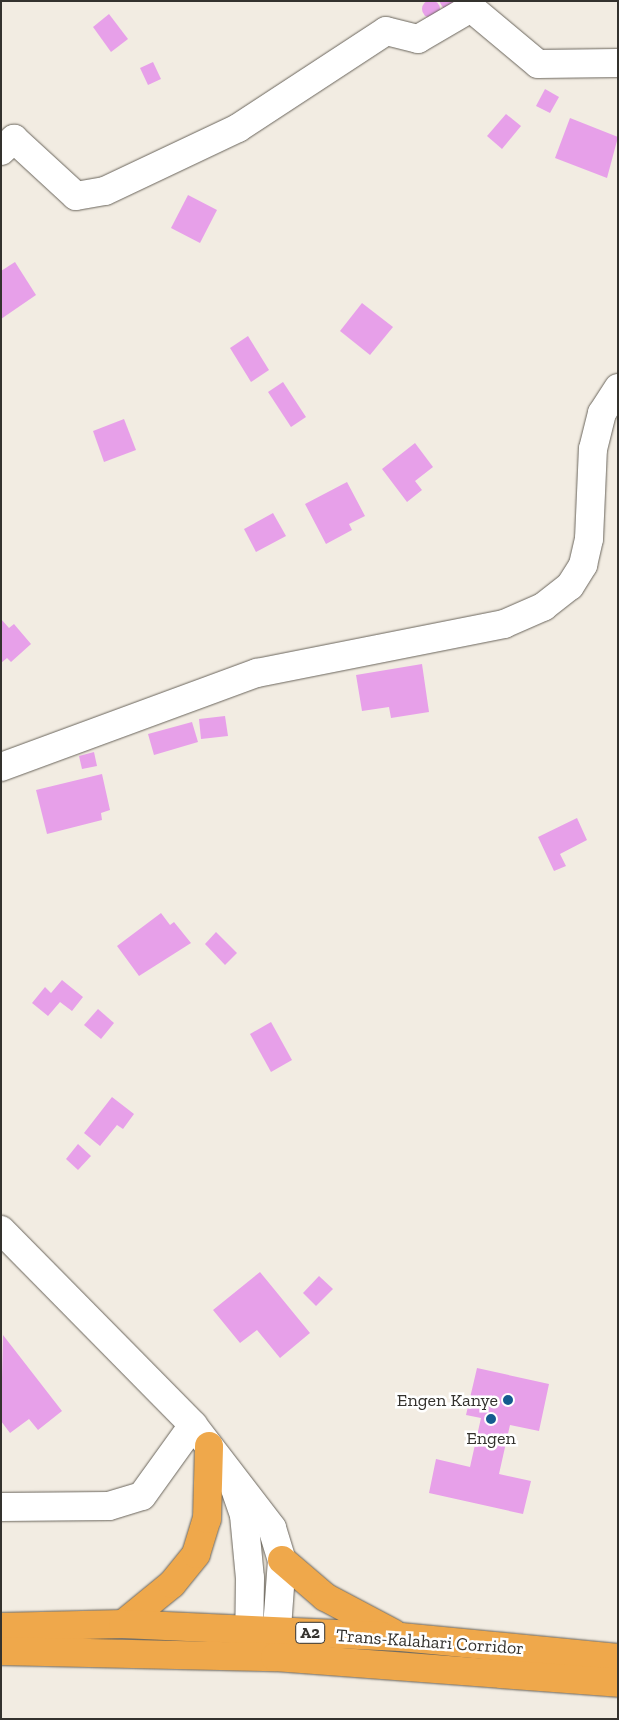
<!DOCTYPE html>
<html>
<head>
<meta charset="utf-8">
<style>
  body { margin:0 }
  #map { position:relative; width:619px; height:1720px; overflow:hidden; background:#f2ece2; font-family:"Zilla Slab",serif }
  div>[style] { position:absolute }
  .building>* { inset:0; background:#e7a0e9 }
  .round { border-radius:50% }
  .roads { filter:drop-shadow(0 0 1px #6a655c) drop-shadow(0 0 1px #6a655c) }
  .minor>* { height:28px; margin:-14px; padding:0 14px; transform-origin:14px; border-radius:14px; background:#fff }
  .highway>* { height:28px; margin:-14px; padding:0 14px; transform-origin:14px; border-radius:14px; background:#efa84b }
  .dots>* { width:14px; height:14px; translate:-50% -50%; box-sizing:border-box; border:2px solid #fff; border-radius:50% }
  span { translate:-50% -50%; white-space:nowrap; text-align:center; line-height:1.15; -webkit-text-stroke:5px #fff; paint-order:stroke }
  .shield-label span { padding:1px 4px; background:#fff; border:1px solid; border-radius:4px; -webkit-text-stroke-width:0 }
  .shield-label { font-size:16px; color:#34322e; font-weight:700 }
  .poi-label { font-size:18px; color:#34322e }
  .right { translate:-100% -50%; text-align:right }
  .street-label { font-size:18px; color:#34322e }
  .frame { position:absolute; inset:0; border:2px solid #34322e; pointer-events:none }
</style>
</head>
<body>
<div id="map">
  <div class="building">
    <div class="round" style="left:422px;top:0;width:18px;height:18px"></div>
    <div style="clip-path:polygon(439px 1px,462px 1px,445px 11px)"></div>
    <div style="clip-path:polygon(109px 14px,128px 39px,111px 52px,93px 27px)"></div>
    <div style="clip-path:polygon(153px 62px,161px 79px,148px 85px,140px 68px)"></div>
    <div style="clip-path:polygon(545px 89px,559px 97px,550px 113px,536px 106px)"></div>
    <div style="clip-path:polygon(506px 114px,521px 126px,502px 149px,487px 136px)"></div>
    <div style="clip-path:polygon(570px 118px,618px 137px,607px 178px,555px 158px)"></div>
    <div style="clip-path:polygon(188px 195px,217px 210px,200px 243px,171px 228px)"></div>
    <div style="clip-path:polygon(15px 262px,36px 295px,1px 319px,1px 271px)"></div>
    <div style="clip-path:polygon(362px 303px,393px 327px,370px 355px,340px 331px)"></div>
    <div style="clip-path:polygon(248px 336px,269px 370px,251px 382px,230px 348px)"></div>
    <div style="clip-path:polygon(283px 382px,306px 417px,291px 427px,268px 392px)"></div>
    <div style="clip-path:polygon(124px 419px,136px 450px,104px 462px,93px 431px)"></div>
    <div style="clip-path:polygon(415px 443px,433px 467px,415px 481px,422px 490px,407px 502px,382px 469px)"></div>
    <div style="clip-path:polygon(347px 482px,365px 516px,349px 524px,352px 530px,326px 544px,305px 504px)"></div>
    <div style="clip-path:polygon(273px 513px,286px 536px,256px 552px,244px 529px)"></div>
    <div style="clip-path:polygon(1px 619px,9px 628px,14px 624px,31px 644px,11px 662px,7px 658px,1px 663px)"></div>
    <div style="clip-path:polygon(422px 664px,429px 712px,391px 718px,389px 707px,362px 711px,356px 675px)"></div>
    <div style="clip-path:polygon(225px 716px,228px 736px,201px 739px,199px 719px)"></div>
    <div style="clip-path:polygon(192px 722px,198px 742px,154px 755px,148px 734px)"></div>
    <div style="clip-path:polygon(94px 752px,97px 766px,82px 769px,79px 756px)"></div>
    <div style="clip-path:polygon(102px 774px,110px 810px,101px 813px,102px 820px,47px 834px,36px 790px)"></div>
    <div style="clip-path:polygon(577px 818px,587px 840px,560px 854px,566px 866px,554px 871px,538px 837px)"></div>
    <div style="clip-path:polygon(161px 913px,170px 925px,174px 922px,191px 943px,139px 976px,117px 946px)"></div>
    <div style="clip-path:polygon(216px 932px,237px 953px,225px 965px,205px 944px)"></div>
    <div style="clip-path:polygon(62px 980px,83px 997px,72px 1011px,60px 1002px,48px 1016px,32px 1003px,45px 987px,51px 993px)"></div>
    <div style="clip-path:polygon(98px 1009px,114px 1023px,101px 1039px,84px 1025px)"></div>
    <div style="clip-path:polygon(271px 1022px,292px 1060px,271px 1072px,250px 1034px)"></div>
    <div style="clip-path:polygon(112px 1097px,134px 1114px,123px 1129px,117px 1125px,100px 1146px,84px 1133px)"></div>
    <div style="clip-path:polygon(78px 1144px,91px 1156px,78px 1170px,66px 1159px)"></div>
    <div style="clip-path:polygon(260px 1272px,310px 1333px,280px 1358px,257px 1330px,240px 1343px,213px 1310px)"></div>
    <div style="clip-path:polygon(319px 1276px,333px 1289px,316px 1306px,303px 1293px)"></div>
    <div style="clip-path:polygon(3px 1335px,62px 1411px,38px 1430px,29px 1419px,10px 1433px,1px 1421px)"></div>
    <div style="clip-path:polygon(477px 1368px,549px 1384px,539px 1431px,510px 1425px,499px 1474px,531px 1481px,523px 1514px,429px 1493px,436px 1459px,470px 1467px,481px 1418px,466px 1415px)"></div>
  </div>
  <div class="roads">
    <div class="minor">
      <div style="left:1px;top:151px;width:18px;rotate:-43deg"></div>
      <div style="left:14px;top:139px;width:84px;rotate:42.6deg"></div>
      <div style="left:76px;top:196px;width:29px;rotate:-10deg"></div>
      <div style="left:105px;top:191px;width:147px;rotate:-25.3deg"></div>
      <div style="left:238px;top:128px;width:177px;rotate:-33.2deg"></div>
      <div style="left:386px;top:31px;width:33px;rotate:14deg"></div>
      <div style="left:418px;top:39px;width:61px;rotate:-30.3deg"></div>
      <div style="left:471px;top:8px;width:87px;rotate:39.9deg"></div>
      <div style="left:538px;top:64px;width:80px;rotate:-0.7deg"></div>
      <div style="left:1px;top:767px;width:273px;rotate:-20.2deg"></div>
      <div style="left:257px;top:673px;width:252px;rotate:-11.2deg"></div>
      <div style="left:504px;top:624px;width:43px;rotate:-23.6deg"></div>
      <div style="left:543px;top:607px;width:34px;rotate:-38deg"></div>
      <div style="left:570px;top:586px;width:25px;rotate:-58deg"></div>
      <div style="left:583px;top:565px;width:27px;rotate:-77deg"></div>
      <div style="left:589px;top:539px;width:90px;rotate:-87.5deg"></div>
      <div style="left:593px;top:449px;width:37px;rotate:-76deg"></div>
      <div style="left:602px;top:413px;width:30px;rotate:-57deg"></div>
      <div style="left:1px;top:1230px;width:274px;rotate:45.4deg"></div>
      <div style="left:193px;top:1425px;width:130px;rotate:52.5deg"></div>
      <div style="left:272px;top:1528px;width:34px;rotate:73deg"></div>
      <div style="left:282px;top:1560px;width:95px;rotate:94.2deg"></div>
      <div style="left:234px;top:1486px;width:31px;rotate:71deg"></div>
      <div style="left:244px;top:1515px;width:63px;rotate:84.6deg"></div>
      <div style="left:250px;top:1578px;width:75px;rotate:90.8deg"></div>
      <div style="left:1px;top:1507px;width:108px;rotate:-0.5deg"></div>
      <div style="left:109px;top:1506px;width:34px;rotate:-17deg"></div>
      <div style="left:142px;top:1496px;width:87px;rotate:-54.3deg"></div>
    </div>
    <div class="highway">
      <div style="left:282px;top:1560px;width:57px;rotate:40.7deg"></div>
      <div style="left:325px;top:1597px;width:77px;rotate:27.9deg"></div>
      <div style="left:123px;top:1624px;width:63px;rotate:-39.2deg"></div>
      <div style="left:172px;top:1584px;width:38px;rotate:-51deg"></div>
      <div style="left:196px;top:1554px;width:37px;rotate:-73deg"></div>
      <div style="left:207px;top:1519px;width:73px;rotate:-88.4deg"></div>
      <div style="left:1px;top:1627px;width:122px;rotate:-1.4deg"></div>
      <div style="left:123px;top:1624px;width:278px;rotate:2.7deg"></div>
      <div style="left:401px;top:1637px;width:218px;rotate:5.5deg"></div>
      <div style="left:1px;top:1651px;width:274px;rotate:1.3deg"></div>
      <div style="left:275px;top:1657px;width:344px;rotate:4.3deg"></div>
    </div>
  </div>
  <div class="dots">
    <div style="left:508px;top:1400px;background:#145b8f"></div>
    <div style="left:491px;top:1419px;background:#145b8f"></div>
  </div>
  <div class="shield-label">
    <span style="left:310px;top:1633px">A2</span>
  </div>
  <div class="poi-label">
    <span class="right" style="left:498px;top:1400px">Engen Kanye</span>
    <span style="left:491px;top:1438px">Engen</span>
  </div>
  <div class="street-label">
    <span style="left:430px;top:1642px;rotate:4deg">Trans-Kalahari Corridor</span>
  </div>
  <div class="frame"></div>
</div>
</body>
</html>
